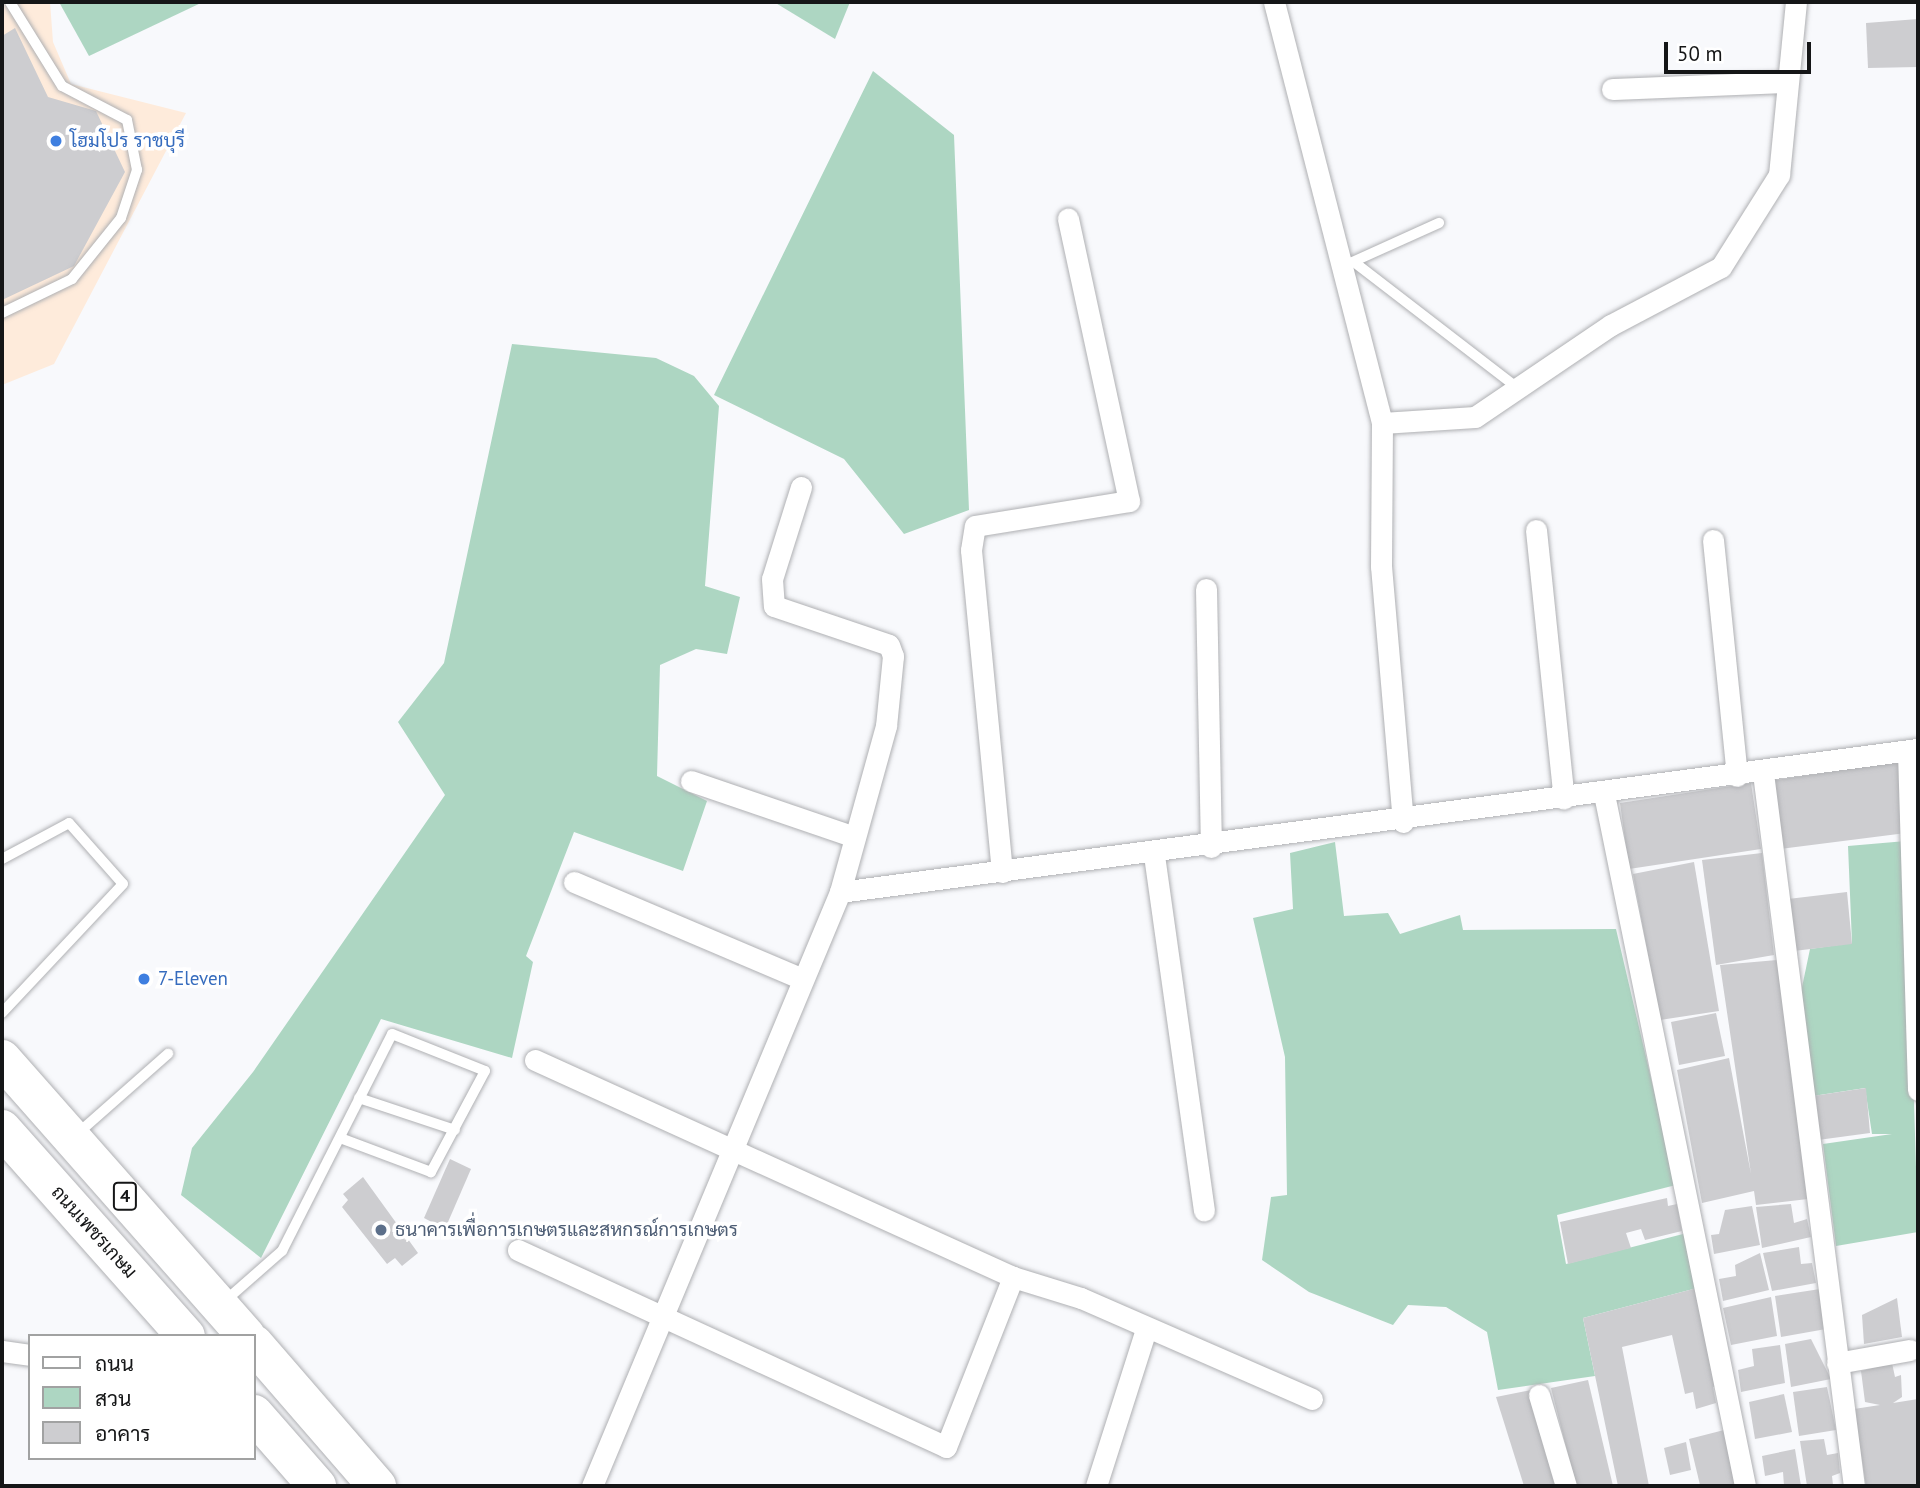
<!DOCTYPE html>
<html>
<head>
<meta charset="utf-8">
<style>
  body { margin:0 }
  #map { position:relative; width:1920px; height:1488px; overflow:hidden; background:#f8f9fc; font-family:"PT Sans",Sarabun,sans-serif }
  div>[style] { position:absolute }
  .commercial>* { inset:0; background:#feebdb }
  .green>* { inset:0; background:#add6c2 }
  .building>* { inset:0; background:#cdcdd0 }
  .roads { filter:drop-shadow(0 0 2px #afb0b3) drop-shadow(0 0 2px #afb0b3) }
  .lane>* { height:10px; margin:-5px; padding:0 5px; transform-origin:5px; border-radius:5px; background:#fff }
  .street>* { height:21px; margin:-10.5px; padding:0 10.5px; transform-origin:10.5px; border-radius:10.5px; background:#fff }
  .highway>* { height:38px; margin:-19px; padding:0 19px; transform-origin:19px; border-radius:19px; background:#fff }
  .dots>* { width:19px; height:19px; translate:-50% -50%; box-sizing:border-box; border:4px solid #fff; border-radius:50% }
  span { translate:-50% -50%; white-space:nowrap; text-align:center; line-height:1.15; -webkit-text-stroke:7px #fff; paint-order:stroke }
  .shield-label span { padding:2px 5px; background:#fff; border:2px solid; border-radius:5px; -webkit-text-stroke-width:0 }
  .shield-label { font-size:18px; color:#151617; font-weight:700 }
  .shop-label { font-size:19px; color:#366cbe }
  .left { translate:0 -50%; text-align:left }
  .service-label { font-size:19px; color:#4e5e75 }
  .street-label { font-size:19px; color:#151617 }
  .frame { position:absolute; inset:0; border:4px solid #151617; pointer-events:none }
  .legend { position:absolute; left:28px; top:1334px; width:228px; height:126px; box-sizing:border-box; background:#fff; border:2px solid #a1a2a2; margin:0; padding:9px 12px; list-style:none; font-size:21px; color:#151617 }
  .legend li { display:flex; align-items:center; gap:14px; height:35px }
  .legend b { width:35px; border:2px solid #a1a2a2 }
  .scale { position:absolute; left:1664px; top:42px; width:147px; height:32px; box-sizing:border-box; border:4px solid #151617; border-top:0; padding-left:9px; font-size:21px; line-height:24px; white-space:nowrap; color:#151617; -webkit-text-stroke:5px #fff; paint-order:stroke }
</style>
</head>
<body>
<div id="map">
  <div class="commercial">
    <div style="clip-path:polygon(2px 2px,50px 2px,53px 42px,71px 84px,186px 113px,54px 364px,2px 385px)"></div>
  </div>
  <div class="green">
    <div style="clip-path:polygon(59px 2px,203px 2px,89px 56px)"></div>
    <div style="clip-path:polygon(774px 2px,850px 2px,835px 39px)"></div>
    <div style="clip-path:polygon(873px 71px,954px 135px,969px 510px,904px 534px,844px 459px,714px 395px)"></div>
    <div style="clip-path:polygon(512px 344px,656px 358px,694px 376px,719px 406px,705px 586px,740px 597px,727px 654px,696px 649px,660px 665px,657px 776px,707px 801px,683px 871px,574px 832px,526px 956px,533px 962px,512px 1058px,381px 1019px,261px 1258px,181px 1195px,192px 1148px,253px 1072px,445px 795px,398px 722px,444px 663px)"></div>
    <div style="clip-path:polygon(1906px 841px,1918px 1232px,1836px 1246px,1823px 1144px,1892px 1134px,1872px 1134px,1865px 1088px,1813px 1096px,1801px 992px,1810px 949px,1852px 943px,1848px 846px)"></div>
    <div style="clip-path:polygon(1335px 842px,1344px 916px,1388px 913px,1400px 934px,1460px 915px,1463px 930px,1616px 929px,1676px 1185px,1557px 1215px,1566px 1264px,1687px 1233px,1697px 1288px,1583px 1318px,1595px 1376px,1498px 1390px,1487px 1332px,1446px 1307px,1408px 1305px,1393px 1325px,1309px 1292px,1262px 1260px,1271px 1197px,1287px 1195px,1285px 1057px,1253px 918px,1293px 909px,1290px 853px)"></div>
  </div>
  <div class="building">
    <div style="clip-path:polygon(1918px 19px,1918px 67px,1868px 68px,1866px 23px)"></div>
    <div style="clip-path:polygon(15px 28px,48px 97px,96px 111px,125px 172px,74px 266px,2px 300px,2px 36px)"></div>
    <div style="clip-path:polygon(1900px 761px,1906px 833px,1780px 849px,1770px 781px)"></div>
    <div style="clip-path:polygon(1751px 783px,1761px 849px,1629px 869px,1620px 803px)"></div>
    <div style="clip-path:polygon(1762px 853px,1774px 955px,1716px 965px,1702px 860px)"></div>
    <div style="clip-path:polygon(1694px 862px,1719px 1011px,1660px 1020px,1633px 874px)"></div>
    <div style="clip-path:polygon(1847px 892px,1852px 944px,1794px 951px,1788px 899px)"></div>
    <div style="clip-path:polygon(1777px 960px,1808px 1199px,1756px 1205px,1754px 1191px,1702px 1203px,1677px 1070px,1729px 1058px,1751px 1174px,1720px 965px)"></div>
    <div style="clip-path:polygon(1716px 1013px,1725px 1056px,1679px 1065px,1671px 1022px)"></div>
    <div style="clip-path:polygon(1866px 1088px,1870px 1133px,1818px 1140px,1813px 1096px)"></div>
    <div style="clip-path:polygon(450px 1159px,471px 1169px,445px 1229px,424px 1218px)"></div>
    <div style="clip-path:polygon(363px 1177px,418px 1253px,402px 1266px,395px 1258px,387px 1264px,342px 1207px,348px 1200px,343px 1194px)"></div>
    <div style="clip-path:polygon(1667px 1198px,1668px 1206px,1677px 1204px,1682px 1231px,1645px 1240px,1641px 1229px,1626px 1233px,1631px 1248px,1568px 1264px,1560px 1222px)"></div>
    <div style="clip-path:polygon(1791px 1204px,1794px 1223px,1807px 1219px,1811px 1237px,1762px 1248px,1756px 1207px)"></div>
    <div style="clip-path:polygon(1752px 1206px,1760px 1245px,1714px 1254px,1711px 1235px,1719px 1234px,1725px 1210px)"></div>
    <div style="clip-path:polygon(1799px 1247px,1801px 1264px,1812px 1263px,1816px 1283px,1772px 1291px,1763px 1253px)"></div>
    <div style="clip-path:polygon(1760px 1253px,1769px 1290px,1723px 1301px,1719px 1279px,1736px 1276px,1735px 1265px)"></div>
    <div style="clip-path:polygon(1697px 1288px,1720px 1385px,1713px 1387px,1716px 1403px,1696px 1409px,1693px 1392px,1685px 1394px,1672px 1335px,1622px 1347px,1649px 1486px,1618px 1486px,1583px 1318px)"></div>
    <div style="clip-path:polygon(1820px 1289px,1826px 1329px,1781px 1337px,1775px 1296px)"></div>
    <div style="clip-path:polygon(1771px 1297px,1777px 1336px,1731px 1345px,1723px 1308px)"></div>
    <div style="clip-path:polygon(1897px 1298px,1902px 1337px,1864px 1344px,1862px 1315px)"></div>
    <div style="clip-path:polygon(1811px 1339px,1831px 1379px,1791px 1387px,1785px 1344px)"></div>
    <div style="clip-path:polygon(1780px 1345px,1785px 1383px,1741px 1392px,1738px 1370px,1754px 1366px,1752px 1349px)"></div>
    <div style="clip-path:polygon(1892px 1363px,1895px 1377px,1901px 1375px,1902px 1397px,1893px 1403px,1918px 1399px,1918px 1486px,1866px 1486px,1854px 1409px,1880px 1405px,1865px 1402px,1861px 1371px)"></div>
    <div style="clip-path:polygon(1588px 1380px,1613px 1486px,1576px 1486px,1551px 1388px)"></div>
    <div style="clip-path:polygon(1827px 1387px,1836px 1430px,1799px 1436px,1793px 1392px)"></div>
    <div style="clip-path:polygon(1531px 1390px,1561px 1486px,1524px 1486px,1496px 1397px)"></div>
    <div style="clip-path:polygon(1784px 1394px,1792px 1432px,1755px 1439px,1749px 1402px)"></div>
    <div style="clip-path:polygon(1728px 1429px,1737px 1486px,1700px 1485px,1689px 1439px)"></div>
    <div style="clip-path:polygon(1824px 1439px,1827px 1455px,1838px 1453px,1840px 1473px,1832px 1476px,1833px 1485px,1807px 1486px,1800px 1441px)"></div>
    <div style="clip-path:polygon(1686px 1442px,1691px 1470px,1670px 1475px,1664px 1448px)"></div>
    <div style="clip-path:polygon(1795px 1449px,1801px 1486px,1784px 1486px,1783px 1472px,1765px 1476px,1762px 1456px)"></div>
  </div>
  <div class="roads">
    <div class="lane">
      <div style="left:1354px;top:262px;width:210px;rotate:37.6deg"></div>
      <div style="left:1348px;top:264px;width:100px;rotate:-24.3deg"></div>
      <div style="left:2px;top:313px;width:78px;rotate:-25.9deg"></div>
      <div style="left:72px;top:279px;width:78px;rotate:-51.2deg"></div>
      <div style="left:121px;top:218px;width:51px;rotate:-71.6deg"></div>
      <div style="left:137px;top:170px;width:51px;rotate:-101.3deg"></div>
      <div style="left:127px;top:120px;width:73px;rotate:-152.4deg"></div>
      <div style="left:62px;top:86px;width:99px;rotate:-121.8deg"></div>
      <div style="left:2px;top:859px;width:76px;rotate:-28.2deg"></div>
      <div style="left:69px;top:823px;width:81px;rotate:48.5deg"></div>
      <div style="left:123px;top:884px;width:177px;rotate:133.2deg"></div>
      <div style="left:359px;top:1098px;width:101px;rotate:18.4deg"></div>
      <div style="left:76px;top:1135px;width:123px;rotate:-41.4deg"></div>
      <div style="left:225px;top:1301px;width:76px;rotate:-41.3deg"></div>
      <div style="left:282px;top:1251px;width:243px;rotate:-63.1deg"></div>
      <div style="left:392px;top:1034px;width:100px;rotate:21.7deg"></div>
      <div style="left:485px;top:1071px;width:115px;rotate:118.1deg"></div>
      <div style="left:431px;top:1172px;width:97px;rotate:-159.5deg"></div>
    </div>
    <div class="street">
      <div style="left:1274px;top:2px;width:435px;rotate:75.6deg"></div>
      <div style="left:1382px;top:423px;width:143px;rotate:90.4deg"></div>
      <div style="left:1381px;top:566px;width:257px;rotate:85.1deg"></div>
      <div style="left:1612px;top:89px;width:174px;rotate:-2.3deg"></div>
      <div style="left:1382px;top:423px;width:93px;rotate:-3.7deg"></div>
      <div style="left:1475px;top:417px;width:164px;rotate:-34.1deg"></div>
      <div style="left:1611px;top:325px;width:124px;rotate:-27.8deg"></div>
      <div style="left:1721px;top:267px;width:109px;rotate:-57.8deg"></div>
      <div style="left:1779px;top:175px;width:174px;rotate:-84.4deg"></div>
      <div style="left:801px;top:487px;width:96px;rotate:107.5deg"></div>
      <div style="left:772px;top:579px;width:27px;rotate:86deg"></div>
      <div style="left:774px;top:606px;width:121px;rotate:18.7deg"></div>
      <div style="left:889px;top:645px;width:12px;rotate:70deg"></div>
      <div style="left:893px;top:656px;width:70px;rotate:95.7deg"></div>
      <div style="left:886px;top:726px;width:172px;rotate:105.5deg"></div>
      <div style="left:1536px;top:530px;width:270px;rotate:84.1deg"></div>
      <div style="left:1713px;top:540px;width:237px;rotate:84.2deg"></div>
      <div style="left:1206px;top:589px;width:258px;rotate:88.9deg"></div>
      <div style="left:1908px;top:751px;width:339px;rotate:88.3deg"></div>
      <div style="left:1763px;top:773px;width:719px;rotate:82.73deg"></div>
      <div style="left:691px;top:781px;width:173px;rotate:18.9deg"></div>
      <div style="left:1604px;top:794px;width:706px;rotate:78.48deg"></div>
      <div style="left:1154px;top:855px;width:359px;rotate:82deg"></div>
      <div style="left:1002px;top:872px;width:323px;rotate:-95.5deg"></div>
      <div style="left:971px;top:550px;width:24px;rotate:-81deg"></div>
      <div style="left:975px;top:526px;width:156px;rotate:-9.2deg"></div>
      <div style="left:1129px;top:501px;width:289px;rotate:-102.2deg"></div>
      <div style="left:574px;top:882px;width:246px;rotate:23deg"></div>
      <div style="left:535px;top:1060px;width:525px;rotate:24.42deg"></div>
      <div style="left:1013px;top:1277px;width:71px;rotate:17.2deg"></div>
      <div style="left:1081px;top:1298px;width:252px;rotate:23.6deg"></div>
      <div style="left:518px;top:1250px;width:471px;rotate:24.7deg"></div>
      <div style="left:946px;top:1447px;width:183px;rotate:-68.5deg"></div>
      <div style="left:2px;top:1351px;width:28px;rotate:8deg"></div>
      <div style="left:1837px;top:1363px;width:74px;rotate:-10.1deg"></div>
      <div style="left:1539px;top:1395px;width:95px;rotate:73.5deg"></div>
      <div style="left:592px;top:1486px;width:644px;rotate:-67.34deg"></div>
      <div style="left:840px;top:892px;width:1087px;rotate:-7.56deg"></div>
      <div style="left:1096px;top:1486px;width:165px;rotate:-72.3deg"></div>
    </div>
    <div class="highway">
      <div style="left:2px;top:1059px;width:369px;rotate:48.6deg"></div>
      <div style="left:2px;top:1129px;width:277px;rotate:48.4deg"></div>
      <div style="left:254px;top:1344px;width:188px;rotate:49.1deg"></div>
      <div style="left:254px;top:1414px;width:96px;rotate:48.8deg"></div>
    </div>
  </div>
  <div class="dots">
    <div style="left:56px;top:141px;background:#3f7fe0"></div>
    <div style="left:144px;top:979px;background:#3f7fe0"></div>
    <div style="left:381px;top:1230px;background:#5c6f8a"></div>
  </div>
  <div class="shield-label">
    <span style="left:125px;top:1196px">4</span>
  </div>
  <div class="shop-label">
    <span class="left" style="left:70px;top:141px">โฮมโปร ราชบุรี</span>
    <span class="left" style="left:158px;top:979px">7-Eleven</span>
  </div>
  <div class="service-label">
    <span class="left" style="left:395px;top:1230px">ธนาคารเพื่อการเกษตรและสหกรณ์การเกษตร</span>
  </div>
  <div class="street-label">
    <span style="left:94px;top:1232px;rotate:48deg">ถนนเพชรเกษม</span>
  </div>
  <div class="frame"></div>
  <ul class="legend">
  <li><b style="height:9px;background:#fff"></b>ถนน</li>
  <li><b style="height:19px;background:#add6c2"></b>สวน</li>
  <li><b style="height:19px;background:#cdcdd0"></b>อาคาร</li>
  </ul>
  <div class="scale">50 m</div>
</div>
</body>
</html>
